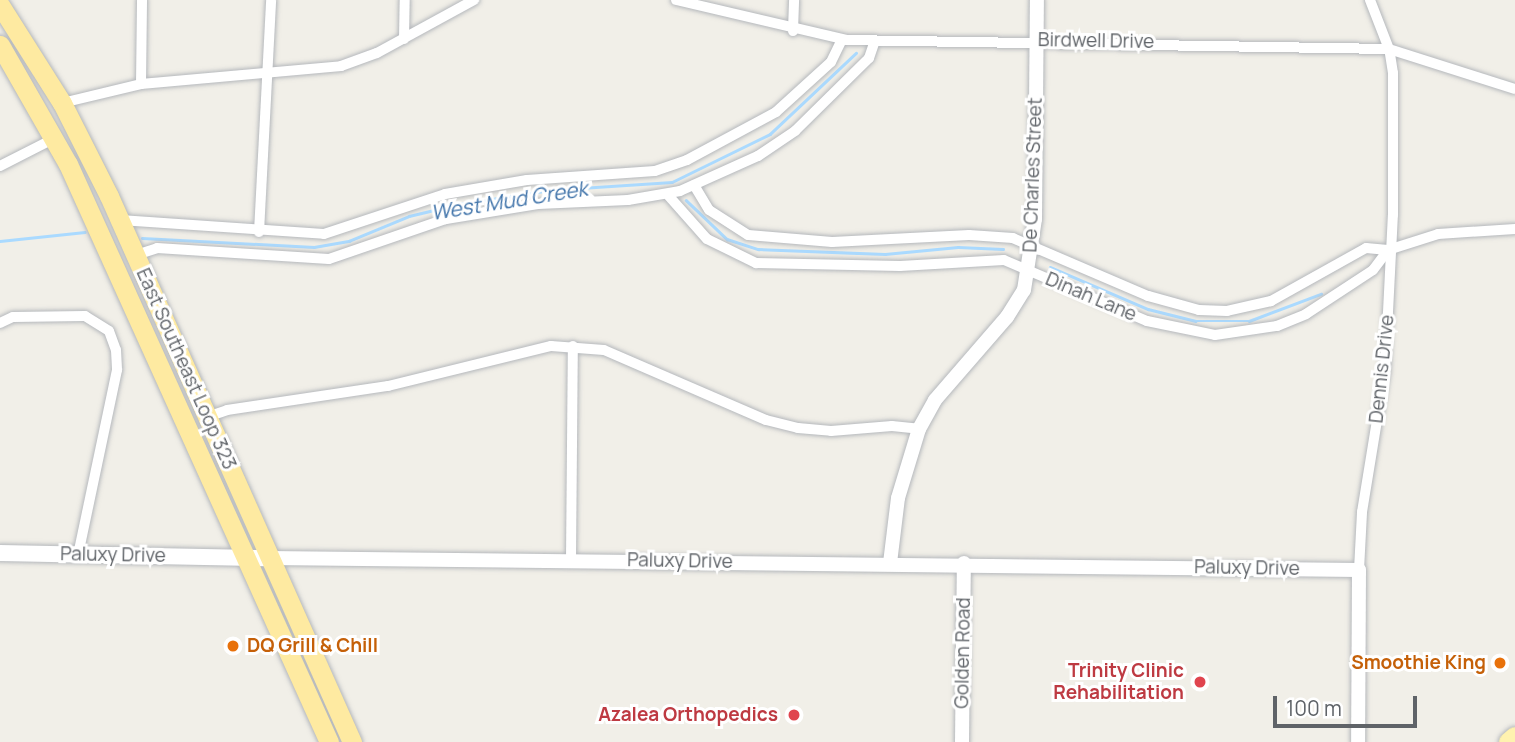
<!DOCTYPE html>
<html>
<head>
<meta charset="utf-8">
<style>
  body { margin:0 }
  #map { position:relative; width:1515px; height:742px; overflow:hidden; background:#f1efe8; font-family:Manrope,sans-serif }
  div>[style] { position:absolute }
  .stream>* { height:2.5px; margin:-1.25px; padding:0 1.25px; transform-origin:1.25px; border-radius:1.25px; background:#aadaff }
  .roads { filter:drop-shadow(0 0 2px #b5b8bc) drop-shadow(0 0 2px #b5b8bc) }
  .minor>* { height:10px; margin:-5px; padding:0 5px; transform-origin:5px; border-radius:5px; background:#fff }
  .tertiary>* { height:14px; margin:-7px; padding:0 7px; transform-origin:7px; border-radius:7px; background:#fff }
  .secondary>* { height:16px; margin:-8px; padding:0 8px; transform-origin:8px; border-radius:8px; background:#fff }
  .primary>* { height:18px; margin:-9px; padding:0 9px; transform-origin:9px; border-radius:9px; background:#fff2af }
  .trunk>* { height:19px; margin:-9.5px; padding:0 9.5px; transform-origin:9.5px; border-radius:9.5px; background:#feeaa1 }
  .dots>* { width:19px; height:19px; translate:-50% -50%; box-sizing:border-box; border:4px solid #fff; border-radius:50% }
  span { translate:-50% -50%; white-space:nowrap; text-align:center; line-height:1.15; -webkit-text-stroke:6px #fff; paint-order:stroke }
  .street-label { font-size:19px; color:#5f6368 }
  .food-label { font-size:19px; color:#c56008; font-weight:700 }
  .left { translate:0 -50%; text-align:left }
  .right { translate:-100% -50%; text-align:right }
  .health-label { font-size:19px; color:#be3a42; font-weight:700 }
  .water-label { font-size:21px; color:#4174aa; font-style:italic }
  .scale { position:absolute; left:1273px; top:696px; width:144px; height:32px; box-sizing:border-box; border:4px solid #5f6368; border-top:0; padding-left:9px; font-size:21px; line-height:24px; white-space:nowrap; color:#5f6368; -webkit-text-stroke:5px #fff; paint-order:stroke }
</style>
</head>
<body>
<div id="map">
  <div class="stream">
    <div style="left:686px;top:200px;width:57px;rotate:43.6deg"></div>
    <div style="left:727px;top:239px;width:33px;rotate:18deg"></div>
    <div style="left:758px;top:249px;width:127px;rotate:2.3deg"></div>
    <div style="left:885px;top:254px;width:73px;rotate:-5.5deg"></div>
    <div style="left:958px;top:247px;width:45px;rotate:2.5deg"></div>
    <div style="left:142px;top:238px;width:172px;rotate:3deg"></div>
    <div style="left:314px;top:247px;width:36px;rotate:-10deg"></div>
    <div style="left:349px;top:241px;width:65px;rotate:-22.6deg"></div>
    <div style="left:409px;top:216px;width:51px;rotate:-13.5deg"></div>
    <div style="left:459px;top:204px;width:92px;rotate:-8.7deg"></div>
    <div style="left:550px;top:190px;width:122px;rotate:-3.8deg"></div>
    <div style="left:672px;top:182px;width:109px;rotate:-26.1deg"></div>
    <div style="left:770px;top:134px;width:118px;rotate:-43.3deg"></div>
    <div style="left:0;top:241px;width:85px;rotate:-6deg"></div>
    <div style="left:1050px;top:267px;width:107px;rotate:23.2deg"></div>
    <div style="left:1148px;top:309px;width:49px;rotate:14deg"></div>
    <div style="left:1196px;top:321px;width:53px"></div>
    <div style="left:1249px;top:321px;width:77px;rotate:-20.6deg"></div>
  </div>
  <div class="roads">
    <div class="minor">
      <div style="left:676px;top:0;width:175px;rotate:13.2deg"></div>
      <div style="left:846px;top:40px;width:543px;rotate:0.95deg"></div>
      <div style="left:1389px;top:49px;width:132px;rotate:17.6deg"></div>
      <div style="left:793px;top:31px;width:31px;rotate:-88deg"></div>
      <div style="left:404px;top:39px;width:39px;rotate:-89deg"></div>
      <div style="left:141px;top:84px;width:84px;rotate:-89.3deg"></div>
      <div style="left:62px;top:103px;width:81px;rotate:-13.5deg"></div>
      <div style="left:141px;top:84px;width:201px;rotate:-5.1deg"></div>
      <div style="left:341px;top:66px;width:38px;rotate:-20deg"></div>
      <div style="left:377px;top:53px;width:111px;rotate:-28.7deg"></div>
      <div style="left:0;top:166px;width:62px;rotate:-27deg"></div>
      <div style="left:667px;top:194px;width:60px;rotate:48.4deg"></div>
      <div style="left:707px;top:239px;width:55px;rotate:26.1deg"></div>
      <div style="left:756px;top:263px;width:144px;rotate:1.2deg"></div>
      <div style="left:900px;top:266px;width:104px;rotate:-3.3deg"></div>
      <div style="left:1004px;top:260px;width:155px;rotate:23.1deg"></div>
      <div style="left:1147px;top:321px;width:69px;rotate:11.6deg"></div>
      <div style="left:1215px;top:335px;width:63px;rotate:-8.3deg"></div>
      <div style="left:1277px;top:326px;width:31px;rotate:-22deg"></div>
      <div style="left:1306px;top:314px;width:80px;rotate:-33.3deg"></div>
      <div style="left:1373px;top:270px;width:25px;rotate:-53deg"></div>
      <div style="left:1388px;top:250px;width:22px;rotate:-175deg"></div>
      <div style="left:1366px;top:248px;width:109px;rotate:150.8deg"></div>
      <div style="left:1271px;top:301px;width:45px;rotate:167.2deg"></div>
      <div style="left:1227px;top:311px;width:28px;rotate:-178deg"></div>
      <div style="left:1199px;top:310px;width:53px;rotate:-164.6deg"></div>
      <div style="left:1148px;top:296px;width:147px;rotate:-156.8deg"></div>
      <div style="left:1013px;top:238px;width:44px;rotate:-176.1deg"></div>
      <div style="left:969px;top:235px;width:137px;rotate:177.1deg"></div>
      <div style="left:832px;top:242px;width:84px;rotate:-175.2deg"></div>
      <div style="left:748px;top:235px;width:46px;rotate:-147.3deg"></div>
      <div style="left:709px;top:210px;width:29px;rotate:-121deg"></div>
      <div style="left:120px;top:220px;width:204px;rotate:3.9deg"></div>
      <div style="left:324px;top:234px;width:127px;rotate:-18.3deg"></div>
      <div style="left:445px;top:194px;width:83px;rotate:-9.7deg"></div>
      <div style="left:527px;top:180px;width:128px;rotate:-4deg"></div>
      <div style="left:655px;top:171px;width:34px;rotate:-19deg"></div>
      <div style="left:687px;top:160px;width:101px;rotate:-28.3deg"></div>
      <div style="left:776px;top:112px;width:74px;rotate:-42.3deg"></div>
      <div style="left:831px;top:62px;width:25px;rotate:-64deg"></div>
      <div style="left:259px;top:232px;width:232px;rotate:-87deg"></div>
      <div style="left:1388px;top:250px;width:52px;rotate:-17.7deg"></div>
      <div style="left:1438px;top:234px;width:77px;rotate:-3.7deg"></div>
      <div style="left:136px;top:255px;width:22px;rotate:-18deg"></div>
      <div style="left:157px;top:248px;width:172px;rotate:3.7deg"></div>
      <div style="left:329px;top:259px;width:124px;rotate:-18.9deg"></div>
      <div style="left:446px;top:219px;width:93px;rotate:-9.3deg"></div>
      <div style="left:538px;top:204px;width:90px;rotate:-2.5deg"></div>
      <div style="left:628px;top:200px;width:53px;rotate:-9.8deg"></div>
      <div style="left:680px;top:191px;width:85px;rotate:-24.2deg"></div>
      <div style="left:758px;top:156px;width:45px;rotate:-34deg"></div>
      <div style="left:795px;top:131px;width:104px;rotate:-44.6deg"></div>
      <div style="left:869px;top:58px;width:18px;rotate:-71deg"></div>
      <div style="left:0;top:323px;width:14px;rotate:-25deg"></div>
      <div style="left:13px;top:317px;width:72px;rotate:-0.8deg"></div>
      <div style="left:85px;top:316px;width:28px;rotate:32deg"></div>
      <div style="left:109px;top:331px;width:20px;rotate:70deg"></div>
      <div style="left:116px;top:350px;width:20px;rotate:87deg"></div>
      <div style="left:117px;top:370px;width:189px;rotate:101.9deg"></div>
      <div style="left:207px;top:417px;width:21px;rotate:-19deg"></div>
      <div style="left:227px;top:410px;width:163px;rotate:-8.5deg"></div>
      <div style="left:388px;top:386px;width:168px;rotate:-13.8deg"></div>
      <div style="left:551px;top:346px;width:53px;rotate:4.3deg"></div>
      <div style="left:604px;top:350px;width:176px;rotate:23.4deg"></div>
      <div style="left:766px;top:420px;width:33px;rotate:14deg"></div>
      <div style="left:798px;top:428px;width:33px;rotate:5deg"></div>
      <div style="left:831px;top:431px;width:61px;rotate:-4.7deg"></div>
      <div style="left:892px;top:426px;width:27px;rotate:6deg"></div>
      <div style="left:571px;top:559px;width:213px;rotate:-89.5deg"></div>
      <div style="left:1359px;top:570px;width:58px;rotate:-87deg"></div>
      <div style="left:1362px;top:512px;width:143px;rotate:-80.7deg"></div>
      <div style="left:1385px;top:371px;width:156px;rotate:-87.1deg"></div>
      <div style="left:1393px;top:215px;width:142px;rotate:-90deg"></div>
      <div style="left:1393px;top:73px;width:24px;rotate:-99deg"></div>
      <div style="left:1389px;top:49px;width:53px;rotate:-111.2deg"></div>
    </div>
    <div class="tertiary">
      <div style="left:268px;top:558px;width:1091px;rotate:0.63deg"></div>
      <div style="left:1359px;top:570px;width:172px;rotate:90.3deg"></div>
      <div style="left:890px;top:563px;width:65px;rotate:-83deg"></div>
      <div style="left:898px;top:498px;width:72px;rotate:-73.1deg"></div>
      <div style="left:919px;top:429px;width:33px;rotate:-61deg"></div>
      <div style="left:935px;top:400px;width:110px;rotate:-49.1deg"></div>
      <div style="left:1007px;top:317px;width:32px;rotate:-58deg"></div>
      <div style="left:1024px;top:290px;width:72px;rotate:-81.2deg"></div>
      <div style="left:1035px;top:219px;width:219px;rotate:-89.5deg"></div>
      <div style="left:962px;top:742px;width:179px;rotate:-89.4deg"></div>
    </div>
    <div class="secondary">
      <div style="left:0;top:553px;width:268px;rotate:1.1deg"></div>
    </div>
    <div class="primary">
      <div style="left:1508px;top:742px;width:9px;rotate:-41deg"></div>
    </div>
    <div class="trunk">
      <div style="left:0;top:5px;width:116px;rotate:57.7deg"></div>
      <div style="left:62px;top:103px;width:104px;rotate:63.2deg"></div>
      <div style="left:109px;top:196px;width:598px;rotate:66.01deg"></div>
      <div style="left:0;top:45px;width:137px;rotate:60.3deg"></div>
      <div style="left:68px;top:164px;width:634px;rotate:65.7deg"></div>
    </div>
  </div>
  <div class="dots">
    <div style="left:233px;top:646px;background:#e8710a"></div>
    <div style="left:1500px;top:663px;background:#e8710a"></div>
    <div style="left:1200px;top:682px;background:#e0444e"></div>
    <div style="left:794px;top:715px;background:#e0444e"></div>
  </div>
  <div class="street-label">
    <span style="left:1096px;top:41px;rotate:1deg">Birdwell Drive</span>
    <span style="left:1033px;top:175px;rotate:-88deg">De Charles Street</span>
    <span style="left:1091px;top:297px;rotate:23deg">Dinah Lane</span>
    <span style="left:186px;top:369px;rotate:66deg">East Southeast Loop 323</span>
    <span style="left:1382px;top:369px;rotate:-84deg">Dennis Drive</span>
    <span style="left:113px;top:555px;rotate:1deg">Paluxy Drive</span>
    <span style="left:680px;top:561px;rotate:1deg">Paluxy Drive</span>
    <span style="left:1247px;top:568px;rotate:1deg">Paluxy Drive</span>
    <span style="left:963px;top:653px;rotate:-89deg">Golden Road</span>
  </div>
  <div class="food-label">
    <span class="left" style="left:247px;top:646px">DQ Grill &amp; Chill</span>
    <span class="right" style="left:1486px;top:663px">Smoothie King</span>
  </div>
  <div class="health-label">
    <span class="right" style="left:1184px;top:682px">Trinity Clinic<br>Rehabilitation</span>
    <span class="right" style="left:778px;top:715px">Azalea Orthopedics</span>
  </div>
  <div class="water-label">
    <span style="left:509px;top:200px;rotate:-9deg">West Mud Creek</span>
  </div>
  <div class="scale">100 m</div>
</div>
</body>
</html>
